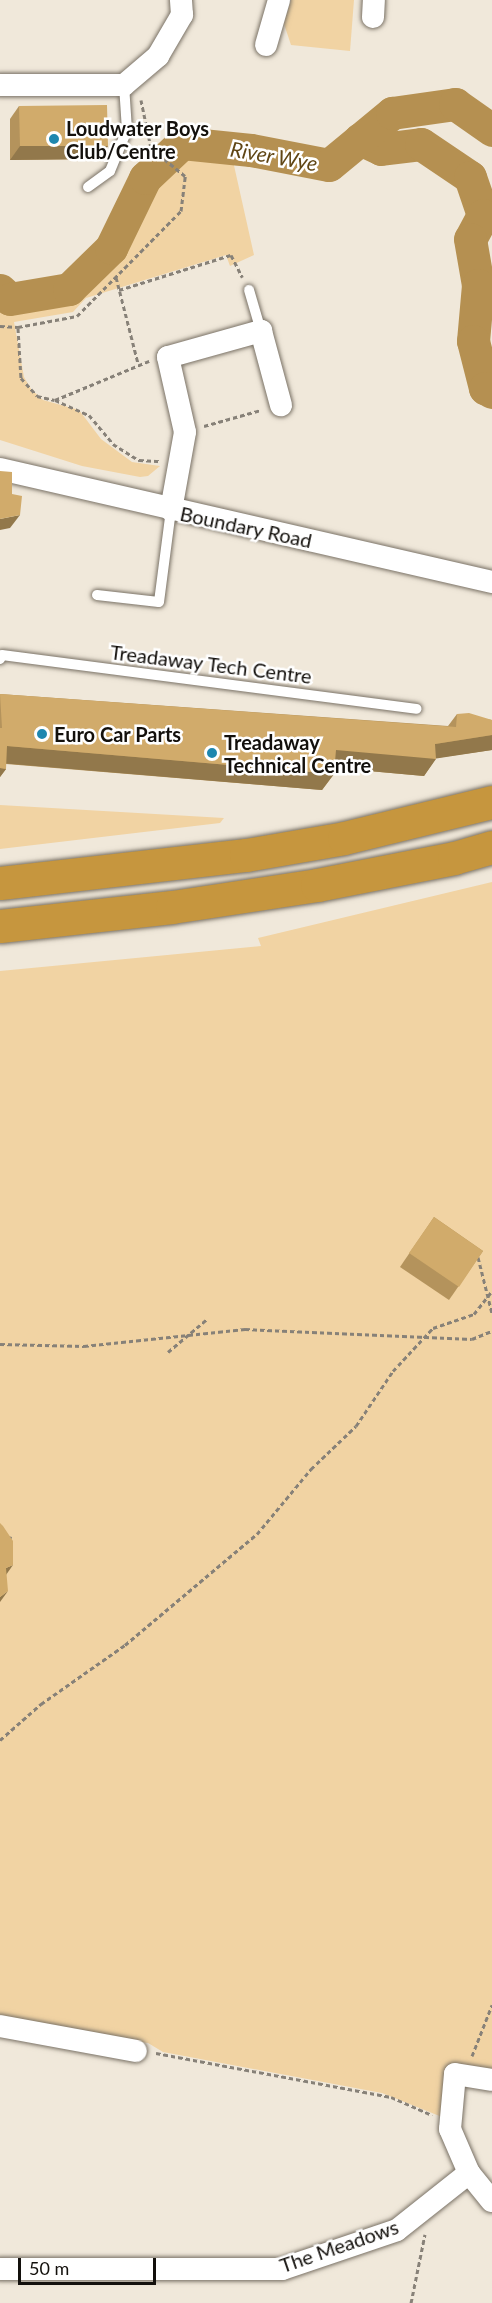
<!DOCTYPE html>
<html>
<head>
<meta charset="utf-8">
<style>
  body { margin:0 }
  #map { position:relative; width:492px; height:2303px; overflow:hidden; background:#f0e8da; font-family:Lato,sans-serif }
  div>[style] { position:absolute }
  .green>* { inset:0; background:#f1d3a3 }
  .river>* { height:33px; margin:-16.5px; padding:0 16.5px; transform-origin:16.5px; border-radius:16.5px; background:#b59051 }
  .path>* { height:3px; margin-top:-1.5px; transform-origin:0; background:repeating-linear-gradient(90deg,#878178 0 4.5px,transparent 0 7.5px) }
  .roads { filter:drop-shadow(0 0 2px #7a7266) drop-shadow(0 0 2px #7a7266) }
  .lane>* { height:10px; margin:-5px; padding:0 5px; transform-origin:5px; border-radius:5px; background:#fff }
  .street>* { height:22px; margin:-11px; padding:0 11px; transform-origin:11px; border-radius:11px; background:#fff }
  .highway>* { height:33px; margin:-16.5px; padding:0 16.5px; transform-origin:16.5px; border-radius:16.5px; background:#c6963e }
  .wall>* { inset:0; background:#b4935c }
  .shaded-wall>* { inset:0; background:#92784b }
  .building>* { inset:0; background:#d1ab6b }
  .dots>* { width:16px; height:16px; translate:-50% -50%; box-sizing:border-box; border:3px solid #fff; border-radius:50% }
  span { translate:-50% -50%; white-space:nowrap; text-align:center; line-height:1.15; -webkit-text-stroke:5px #fff; paint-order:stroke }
  .poi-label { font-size:20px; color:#13100c; font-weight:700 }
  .left { translate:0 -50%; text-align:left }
  .street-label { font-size:20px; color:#13100c }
  .water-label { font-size:21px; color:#604615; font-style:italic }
  .scale { position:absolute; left:18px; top:2258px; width:138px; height:27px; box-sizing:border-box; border:3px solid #13100c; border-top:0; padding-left:8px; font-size:18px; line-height:21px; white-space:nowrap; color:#13100c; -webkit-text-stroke:4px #fff; paint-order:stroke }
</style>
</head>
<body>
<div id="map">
  <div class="green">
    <div style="clip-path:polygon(291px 0,354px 0,350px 51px,291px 45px,284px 24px)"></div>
    <div style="clip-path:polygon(217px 143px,233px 161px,254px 255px,230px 266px,226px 255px,86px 298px,73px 312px,14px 322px,24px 377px,31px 389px,43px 400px,79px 410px,101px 439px,132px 462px,160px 466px,148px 476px,140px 477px,82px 466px,0 440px,0 287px,17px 293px,42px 295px,76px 282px,108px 252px,165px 150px)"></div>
    <div style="clip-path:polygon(0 805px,224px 818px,220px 823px,0 849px)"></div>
    <div style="clip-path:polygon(492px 882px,492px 2074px,446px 2067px,442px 2117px,382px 2093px,163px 2052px,148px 2043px,0 2023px,0 971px,261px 946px,258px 938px)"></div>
  </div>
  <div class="river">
    <div style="left:360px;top:139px;width:23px;rotate:25deg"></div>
    <div style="left:381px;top:149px;width:40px;rotate:-7.1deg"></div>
    <div style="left:421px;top:144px;width:59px;rotate:34deg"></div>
    <div style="left:470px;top:177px;width:40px;rotate:71.1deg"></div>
    <div style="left:483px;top:215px;width:27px;rotate:118deg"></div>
    <div style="left:470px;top:239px;width:47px;rotate:80.1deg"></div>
    <div style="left:478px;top:285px;width:56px;rotate:95.1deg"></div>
    <div style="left:473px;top:341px;width:49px;rotate:75.7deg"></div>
    <div style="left:485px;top:388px;width:8px;rotate:30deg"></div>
    <div style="left:0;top:290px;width:13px;rotate:42deg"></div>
    <div style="left:10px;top:299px;width:60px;rotate:-9.6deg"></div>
    <div style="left:69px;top:289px;width:59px;rotate:-44.3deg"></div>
    <div style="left:111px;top:248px;width:78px;rotate:-64.1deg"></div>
    <div style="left:145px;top:178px;width:51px;rotate:-43.4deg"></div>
    <div style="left:182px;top:143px;width:69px;rotate:5.8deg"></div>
    <div style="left:251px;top:150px;width:79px;rotate:10.9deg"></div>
    <div style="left:329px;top:165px;width:82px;rotate:-39.5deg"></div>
    <div style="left:392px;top:113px;width:64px;rotate:-8.1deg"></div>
    <div style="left:455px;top:104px;width:45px;rotate:35.1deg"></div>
  </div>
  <div class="path">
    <div style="left:116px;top:277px;width:89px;rotate:75.7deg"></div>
    <div style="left:119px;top:290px;width:117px;rotate:-17.4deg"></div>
    <div style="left:231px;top:255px;width:25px;rotate:63deg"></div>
    <div style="left:0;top:326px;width:18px;rotate:3deg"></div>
    <div style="left:18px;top:327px;width:60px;rotate:-10.6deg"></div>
    <div style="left:77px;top:316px;width:148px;rotate:-45.3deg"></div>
    <div style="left:181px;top:211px;width:35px;rotate:-83deg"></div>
    <div style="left:185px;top:176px;width:44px;rotate:-140.5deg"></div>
    <div style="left:151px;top:148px;width:49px;rotate:-101.8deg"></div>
    <div style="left:18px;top:328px;width:50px;rotate:86.6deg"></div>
    <div style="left:21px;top:378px;width:24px;rotate:48deg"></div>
    <div style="left:37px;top:396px;width:18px;rotate:13deg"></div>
    <div style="left:55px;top:400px;width:102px;rotate:-22.5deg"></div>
    <div style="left:55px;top:400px;width:37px;rotate:24deg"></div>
    <div style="left:89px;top:415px;width:38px;rotate:50deg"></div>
    <div style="left:113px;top:444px;width:31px;rotate:32deg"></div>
    <div style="left:139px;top:460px;width:22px;rotate:3deg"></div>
    <div style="left:204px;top:426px;width:59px;rotate:-15.7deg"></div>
    <div style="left:478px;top:1257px;width:58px;rotate:76deg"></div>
    <div style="left:0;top:1344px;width:84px;rotate:1.4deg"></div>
    <div style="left:84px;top:1346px;width:162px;rotate:-6deg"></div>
    <div style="left:245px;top:1329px;width:227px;rotate:2.5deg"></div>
    <div style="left:472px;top:1339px;width:22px;rotate:-22deg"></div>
    <div style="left:168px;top:1352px;width:51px;rotate:-40.2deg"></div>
    <div style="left:0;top:1535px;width:12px;rotate:14deg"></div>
    <div style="left:0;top:1740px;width:55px;rotate:-41.3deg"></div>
    <div style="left:41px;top:1704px;width:103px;rotate:-35.1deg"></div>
    <div style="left:125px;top:1645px;width:172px;rotate:-40.1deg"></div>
    <div style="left:257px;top:1534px;width:85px;rotate:-50.3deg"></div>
    <div style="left:311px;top:1469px;width:62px;rotate:-43.7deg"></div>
    <div style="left:356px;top:1426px;width:66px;rotate:-56.1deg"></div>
    <div style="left:393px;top:1371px;width:59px;rotate:-47.1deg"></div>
    <div style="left:433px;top:1328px;width:43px;rotate:-18.9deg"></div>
    <div style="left:474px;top:1314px;width:29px;rotate:-52deg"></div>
    <div style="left:156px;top:2053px;width:239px;rotate:10.6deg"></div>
    <div style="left:391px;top:2097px;width:45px;rotate:23.7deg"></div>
    <div style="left:472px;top:2056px;width:55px;rotate:-68.6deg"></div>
    <div style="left:411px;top:2303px;width:70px;rotate:-78.5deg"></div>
  </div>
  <div class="roads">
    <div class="lane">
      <div style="left:88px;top:187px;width:27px;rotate:-36deg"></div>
      <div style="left:110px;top:171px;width:44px;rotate:-67.5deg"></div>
      <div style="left:127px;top:130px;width:45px;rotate:-93.8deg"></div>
      <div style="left:249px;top:290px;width:43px;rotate:73.7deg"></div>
      <div style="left:97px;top:595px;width:62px;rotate:6.4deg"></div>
      <div style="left:159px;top:602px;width:93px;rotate:-82.6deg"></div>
      <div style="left:0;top:659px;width:4px;rotate:-63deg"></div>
      <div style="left:2px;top:655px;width:418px;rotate:7.4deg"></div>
    </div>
    <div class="street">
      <div style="left:373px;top:17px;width:17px;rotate:-87deg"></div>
      <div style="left:266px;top:45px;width:47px;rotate:-73.9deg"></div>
      <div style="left:0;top:85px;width:124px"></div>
      <div style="left:124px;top:85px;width:45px;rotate:-40.5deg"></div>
      <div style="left:158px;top:56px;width:48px;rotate:-59.7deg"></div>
      <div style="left:182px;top:15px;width:15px;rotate:-94deg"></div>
      <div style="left:0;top:469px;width:505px;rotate:12.94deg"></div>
      <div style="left:171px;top:510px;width:79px;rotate:-79.8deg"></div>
      <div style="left:185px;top:432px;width:77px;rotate:-102.8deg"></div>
      <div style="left:168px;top:357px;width:97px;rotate:-15.6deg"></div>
      <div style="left:261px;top:331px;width:77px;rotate:74.9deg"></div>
      <div style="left:0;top:2026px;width:138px;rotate:10.4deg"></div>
      <div style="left:469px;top:2173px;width:48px;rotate:-113.4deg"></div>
      <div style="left:450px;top:2129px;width:55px;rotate:-84.8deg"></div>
      <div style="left:455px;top:2074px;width:37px;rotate:9deg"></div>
      <div style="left:0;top:2269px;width:282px"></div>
      <div style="left:282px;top:2269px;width:121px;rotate:-18.7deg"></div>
      <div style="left:397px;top:2230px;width:92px;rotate:-38.4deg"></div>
      <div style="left:469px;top:2173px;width:36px;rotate:51deg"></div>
    </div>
    <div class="highway">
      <div style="left:0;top:883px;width:248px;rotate:-6.5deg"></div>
      <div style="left:246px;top:855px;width:99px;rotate:-9.8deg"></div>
      <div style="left:344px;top:838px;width:152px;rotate:-13.7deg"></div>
      <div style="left:0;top:926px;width:173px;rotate:-6.3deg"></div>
      <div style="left:172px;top:907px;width:147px;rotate:-8.6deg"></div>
      <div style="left:317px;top:885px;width:140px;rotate:-11.1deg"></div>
      <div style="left:454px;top:858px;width:40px;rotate:-16deg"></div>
    </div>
  </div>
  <div class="wall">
    <div style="clip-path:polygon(19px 106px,108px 146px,98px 159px,10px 160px,10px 119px)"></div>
    <div style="clip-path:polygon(0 694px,448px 726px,457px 714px,492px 720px,492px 750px,436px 758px,424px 776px,335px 768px,334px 774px,322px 790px,6px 764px,6px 769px,0 777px)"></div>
    <div style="clip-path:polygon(434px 1217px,483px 1251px,449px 1300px,400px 1267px)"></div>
  </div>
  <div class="shaded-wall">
    <div style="clip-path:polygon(20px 146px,108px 146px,98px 159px,10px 160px)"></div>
    <div style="clip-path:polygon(20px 515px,10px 528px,0 530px,0 519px)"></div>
    <div style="clip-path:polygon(492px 735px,492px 750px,433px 759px,436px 759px,424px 776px,325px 767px,336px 750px,435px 744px)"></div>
    <div style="clip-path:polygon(7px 746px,334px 774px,322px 790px,0 763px)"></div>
    <div style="clip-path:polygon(0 768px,6px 769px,0 777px)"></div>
    <div style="clip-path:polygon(13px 1565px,1px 1582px,6px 1568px)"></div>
    <div style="clip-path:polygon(8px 1591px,0 1602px,0 1597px)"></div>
  </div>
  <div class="building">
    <div style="clip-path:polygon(107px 105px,108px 146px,20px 146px,19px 106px)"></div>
    <div style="clip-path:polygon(0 471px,12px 472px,12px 494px,22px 496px,20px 515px,0 519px)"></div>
    <div style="clip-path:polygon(0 694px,456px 727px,457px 714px,469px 713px,492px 720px,492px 735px,435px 744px,436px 759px,336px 750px,334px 774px,7px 746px,6px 769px,0 768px,0 728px,2px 728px)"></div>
    <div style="clip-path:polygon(434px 1217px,483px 1251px,459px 1287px,409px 1253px)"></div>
    <div style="clip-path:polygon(0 1523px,3px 1526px,13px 1541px,13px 1565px,6px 1568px,8px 1591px,0 1597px)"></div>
  </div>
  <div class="dots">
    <div style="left:54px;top:139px;background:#1e87af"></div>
    <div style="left:42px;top:734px;background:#1e87af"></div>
    <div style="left:212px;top:753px;background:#1e87af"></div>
  </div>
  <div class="poi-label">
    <span class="left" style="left:66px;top:140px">Loudwater Boys<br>Club/Centre</span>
    <span class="left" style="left:54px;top:734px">Euro Car Parts</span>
    <span class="left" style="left:224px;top:754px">Treadaway<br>Technical Centre</span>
  </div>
  <div class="street-label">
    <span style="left:246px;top:527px;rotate:12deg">Boundary Road</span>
    <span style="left:211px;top:664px;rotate:7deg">Treadaway Tech Centre</span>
    <span style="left:339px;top:2246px;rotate:-19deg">The Meadows</span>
  </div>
  <div class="water-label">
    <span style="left:274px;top:156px;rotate:10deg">River Wye</span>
  </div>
  <div class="scale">50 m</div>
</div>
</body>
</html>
